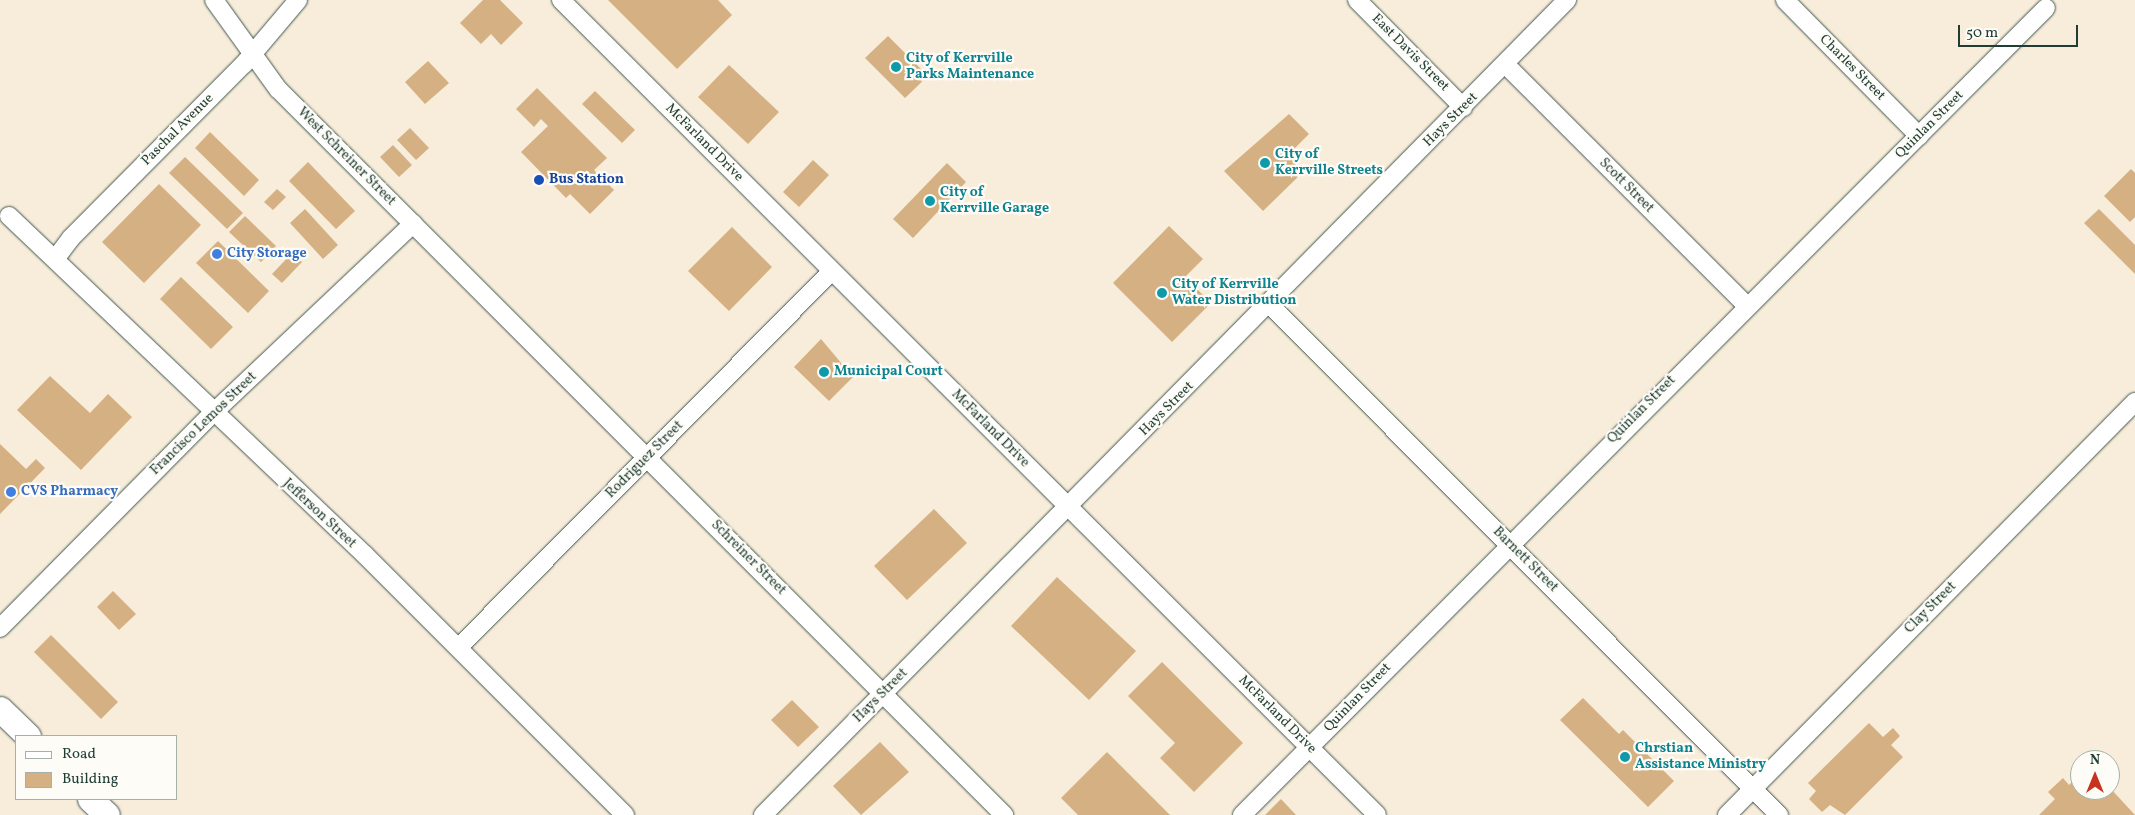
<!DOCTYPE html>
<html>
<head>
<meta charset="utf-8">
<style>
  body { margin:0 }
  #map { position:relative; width:2135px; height:815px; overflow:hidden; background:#f8eddb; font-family:Vollkorn,serif }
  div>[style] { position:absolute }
  .building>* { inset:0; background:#d4b082 }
  .roads { filter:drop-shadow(0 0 1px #40574d) drop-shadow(0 0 1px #40574d) }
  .street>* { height:18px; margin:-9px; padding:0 9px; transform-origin:9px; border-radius:9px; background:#fff }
  .secondary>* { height:25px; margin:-12.5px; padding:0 12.5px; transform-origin:12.5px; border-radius:12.5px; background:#fff }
  .dots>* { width:14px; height:14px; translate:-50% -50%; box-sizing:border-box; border:2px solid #fdfcf7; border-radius:50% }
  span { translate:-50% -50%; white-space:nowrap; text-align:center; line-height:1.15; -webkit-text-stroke:4.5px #fdfcf7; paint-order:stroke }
  .street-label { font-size:14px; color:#1f3d34 }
  .culture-label { font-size:14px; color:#0d838f; font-weight:700 }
  .left { translate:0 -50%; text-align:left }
  .transit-label { font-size:14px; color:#164399; font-weight:700 }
  .shop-label { font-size:14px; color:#366cbe; font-weight:700 }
  .legend { position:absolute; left:15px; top:735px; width:162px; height:65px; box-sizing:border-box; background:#fdfcf7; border:1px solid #a4b0a9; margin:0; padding:6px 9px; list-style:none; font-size:15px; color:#1f3d34 }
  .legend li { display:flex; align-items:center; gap:10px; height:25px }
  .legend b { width:25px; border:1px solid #a4b0a9 }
  .north { position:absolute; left:2070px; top:750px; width:50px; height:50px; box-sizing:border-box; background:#fdfcf7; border:1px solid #a4b0a9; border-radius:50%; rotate:0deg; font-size:14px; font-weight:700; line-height:20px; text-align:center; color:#1f3d34 }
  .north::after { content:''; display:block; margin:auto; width:18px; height:22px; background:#c8321e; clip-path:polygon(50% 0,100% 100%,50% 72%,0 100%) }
  .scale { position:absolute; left:1958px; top:25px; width:120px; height:22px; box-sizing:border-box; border:2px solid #1f3d34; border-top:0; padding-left:6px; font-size:15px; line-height:18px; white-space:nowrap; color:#1f3d34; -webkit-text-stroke:4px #fdfcf7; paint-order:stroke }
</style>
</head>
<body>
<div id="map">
  <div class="building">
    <div style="clip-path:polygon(483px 0,500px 0,523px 23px,501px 45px,491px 34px,481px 44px,460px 23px)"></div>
    <div style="clip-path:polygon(608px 0,718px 0,732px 15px,677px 69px)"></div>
    <div style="clip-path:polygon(888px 36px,928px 76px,905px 98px,865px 58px)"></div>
    <div style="clip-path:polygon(428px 61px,449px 83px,425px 104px,405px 82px)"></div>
    <div style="clip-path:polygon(729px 65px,779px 112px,748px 144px,698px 97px)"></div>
    <div style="clip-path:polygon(537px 88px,607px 158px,594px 170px,614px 190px,590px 214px,570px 194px,566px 198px,521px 152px,548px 126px,541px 119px,534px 127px,516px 109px)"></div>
    <div style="clip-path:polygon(595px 91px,635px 130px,622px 143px,582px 104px)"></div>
    <div style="clip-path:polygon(1289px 114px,1309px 134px,1288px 155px,1304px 171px,1263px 211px,1224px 171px)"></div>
    <div style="clip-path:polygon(410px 128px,429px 148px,416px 160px,397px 140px)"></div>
    <div style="clip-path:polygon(210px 132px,259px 180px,244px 196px,195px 148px)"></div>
    <div style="clip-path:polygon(393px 145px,412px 165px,399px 177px,380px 157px)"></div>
    <div style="clip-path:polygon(185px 157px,243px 213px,227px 229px,169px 173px)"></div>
    <div style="clip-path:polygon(813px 160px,829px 175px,799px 207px,783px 192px)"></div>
    <div style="clip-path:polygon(308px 162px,355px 211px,336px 229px,289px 181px)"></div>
    <div style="clip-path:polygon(947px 163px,966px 182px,913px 238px,893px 219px)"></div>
    <div style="clip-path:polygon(2131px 169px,2135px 173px,2135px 217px,2130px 222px,2104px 196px)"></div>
    <div style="clip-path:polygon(159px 184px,201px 225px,144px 283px,102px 242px)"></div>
    <div style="clip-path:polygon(277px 189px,286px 197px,273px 210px,264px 202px)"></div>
    <div style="clip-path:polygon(305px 209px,338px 245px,323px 259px,290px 223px)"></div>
    <div style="clip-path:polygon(2099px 209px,2135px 245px,2135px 274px,2084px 223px)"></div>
    <div style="clip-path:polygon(245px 216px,276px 246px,261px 262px,229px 232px)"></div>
    <div style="clip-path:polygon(1169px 226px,1203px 259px,1185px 277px,1211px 303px,1172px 342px,1113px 283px)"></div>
    <div style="clip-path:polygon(732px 227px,772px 267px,729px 311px,688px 271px)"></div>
    <div style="clip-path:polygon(218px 241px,269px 291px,248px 313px,196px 263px)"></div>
    <div style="clip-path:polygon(292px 253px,302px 262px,282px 283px,272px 274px)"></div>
    <div style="clip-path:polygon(181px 277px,233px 327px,211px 349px,160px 299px)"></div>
    <div style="clip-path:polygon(821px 339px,853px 377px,829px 401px,794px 367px)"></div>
    <div style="clip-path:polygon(50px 376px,90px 413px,108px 394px,132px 417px,81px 470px,17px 410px)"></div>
    <div style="clip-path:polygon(0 444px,26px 469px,36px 459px,45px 468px,0 514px)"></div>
    <div style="clip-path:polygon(934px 509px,967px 543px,907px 600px,874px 566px)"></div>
    <div style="clip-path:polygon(1057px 577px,1136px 651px,1089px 700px,1011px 626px)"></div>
    <div style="clip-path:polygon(113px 591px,136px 614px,119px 630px,97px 607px)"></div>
    <div style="clip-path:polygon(51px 635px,118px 702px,101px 719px,34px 652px)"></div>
    <div style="clip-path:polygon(1162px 662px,1243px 743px,1194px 792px,1160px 758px,1175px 743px,1128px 696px)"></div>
    <div style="clip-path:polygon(1583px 698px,1619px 734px,1623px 730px,1674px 781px,1648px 807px,1560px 720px)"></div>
    <div style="clip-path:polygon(792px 700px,819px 727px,798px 747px,771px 720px)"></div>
    <div style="clip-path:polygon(1869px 723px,1883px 737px,1893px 728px,1900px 736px,1891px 745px,1903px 757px,1845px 815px,1830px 805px,1822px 812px,1809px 799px,1816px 791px,1808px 783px)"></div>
    <div style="clip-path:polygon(880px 742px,909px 772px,861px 815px,833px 786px)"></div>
    <div style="clip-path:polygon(1107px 752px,1170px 815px,1078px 815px,1061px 798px)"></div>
    <div style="clip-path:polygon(2080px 774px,2080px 790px,2110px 788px,2135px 815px,2039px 815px,2055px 799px,2048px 792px,2063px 778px,2069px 785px)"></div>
    <div style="clip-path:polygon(1281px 799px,1296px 815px,1265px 815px)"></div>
  </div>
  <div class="roads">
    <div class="street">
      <div style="left:214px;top:0;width:110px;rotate:54.3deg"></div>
      <div style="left:278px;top:89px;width:1027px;rotate:45deg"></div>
      <div style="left:561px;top:0;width:1153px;rotate:44.96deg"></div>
      <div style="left:1357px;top:0;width:151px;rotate:45.3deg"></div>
      <div style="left:1785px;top:0;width:191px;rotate:45.4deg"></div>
      <div style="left:1506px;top:65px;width:341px;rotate:45deg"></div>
      <div style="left:9px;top:216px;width:492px;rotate:43.6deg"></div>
      <div style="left:365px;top:555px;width:368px;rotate:45deg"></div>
      <div style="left:56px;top:258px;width:25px;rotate:-53deg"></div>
      <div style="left:71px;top:238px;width:245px;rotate:-45.2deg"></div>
      <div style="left:244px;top:64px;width:84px;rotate:-49.8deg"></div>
      <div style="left:1270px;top:305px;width:721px;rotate:45.06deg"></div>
      <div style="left:0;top:628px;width:304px;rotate:-45.3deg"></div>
      <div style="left:214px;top:412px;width:274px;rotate:-43.4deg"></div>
      <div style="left:458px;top:648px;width:531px;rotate:-45.23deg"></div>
      <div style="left:763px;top:815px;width:1145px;rotate:-45.39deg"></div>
      <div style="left:1242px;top:815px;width:1139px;rotate:-45.11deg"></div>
      <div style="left:1727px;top:815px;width:581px;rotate:-45.35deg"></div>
    </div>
    <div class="secondary">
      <div style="left:0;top:709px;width:39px;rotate:44deg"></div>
      <div style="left:90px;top:799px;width:23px;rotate:43deg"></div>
    </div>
  </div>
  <div class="dots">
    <div style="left:896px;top:67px;background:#0f9aa8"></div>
    <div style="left:1265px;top:163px;background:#0f9aa8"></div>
    <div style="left:539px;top:180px;background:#1a4fb4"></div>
    <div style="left:930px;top:201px;background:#0f9aa8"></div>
    <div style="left:217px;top:254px;background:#3f7fe0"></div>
    <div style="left:1162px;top:293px;background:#0f9aa8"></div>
    <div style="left:824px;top:372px;background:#0f9aa8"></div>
    <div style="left:11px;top:492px;background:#3f7fe0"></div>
    <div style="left:1625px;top:757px;background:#0f9aa8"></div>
  </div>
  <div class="street-label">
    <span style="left:1410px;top:53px;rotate:45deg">East Davis Street</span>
    <span style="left:1852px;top:68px;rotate:45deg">Charles Street</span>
    <span style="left:1451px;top:120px;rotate:-45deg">Hays Street</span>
    <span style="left:1930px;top:125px;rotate:-45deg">Quinlan Street</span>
    <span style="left:178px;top:130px;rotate:-45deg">Paschal Avenue</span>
    <span style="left:704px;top:143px;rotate:45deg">McFarland Drive</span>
    <span style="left:346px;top:157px;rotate:45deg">West Schreiner Street</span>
    <span style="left:1626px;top:186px;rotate:45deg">Scott Street</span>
    <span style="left:1167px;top:409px;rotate:-45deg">Hays Street</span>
    <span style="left:1642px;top:410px;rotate:-45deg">Quinlan Street</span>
    <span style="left:204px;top:424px;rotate:-44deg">Francisco Lemos Street</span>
    <span style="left:990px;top:429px;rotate:45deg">McFarland Drive</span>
    <span style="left:645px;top:460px;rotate:-45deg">Rodriguez Street</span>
    <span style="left:319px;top:514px;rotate:43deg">Jefferson Street</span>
    <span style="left:748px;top:558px;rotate:45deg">Schreiner Street</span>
    <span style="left:1525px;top:560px;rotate:45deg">Barnett Street</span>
    <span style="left:1931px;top:608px;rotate:-45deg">Clay Street</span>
    <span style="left:881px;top:696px;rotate:-45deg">Hays Street</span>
    <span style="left:1358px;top:698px;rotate:-46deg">Quinlan Street</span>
    <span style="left:1277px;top:715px;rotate:45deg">McFarland Drive</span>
  </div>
  <div class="culture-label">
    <span class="left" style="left:906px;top:67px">City of Kerrville<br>Parks Maintenance</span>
    <span class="left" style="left:1275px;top:163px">City of<br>Kerrville Streets</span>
    <span class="left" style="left:940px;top:201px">City of<br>Kerrville Garage</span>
    <span class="left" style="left:1172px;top:293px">City of Kerrville<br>Water Distribution</span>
    <span class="left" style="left:834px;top:372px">Municipal Court</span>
    <span class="left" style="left:1635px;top:757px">Chrstian<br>Assistance Ministry</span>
  </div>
  <div class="transit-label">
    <span class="left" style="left:549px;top:180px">Bus Station</span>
  </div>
  <div class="shop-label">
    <span class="left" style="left:227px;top:254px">City Storage</span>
    <span class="left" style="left:21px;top:492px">CVS Pharmacy</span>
  </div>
  <ul class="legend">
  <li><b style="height:6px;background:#fff"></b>Road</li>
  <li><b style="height:14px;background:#d4b082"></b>Building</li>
  </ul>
  <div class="north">N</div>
  <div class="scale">50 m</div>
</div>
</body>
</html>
